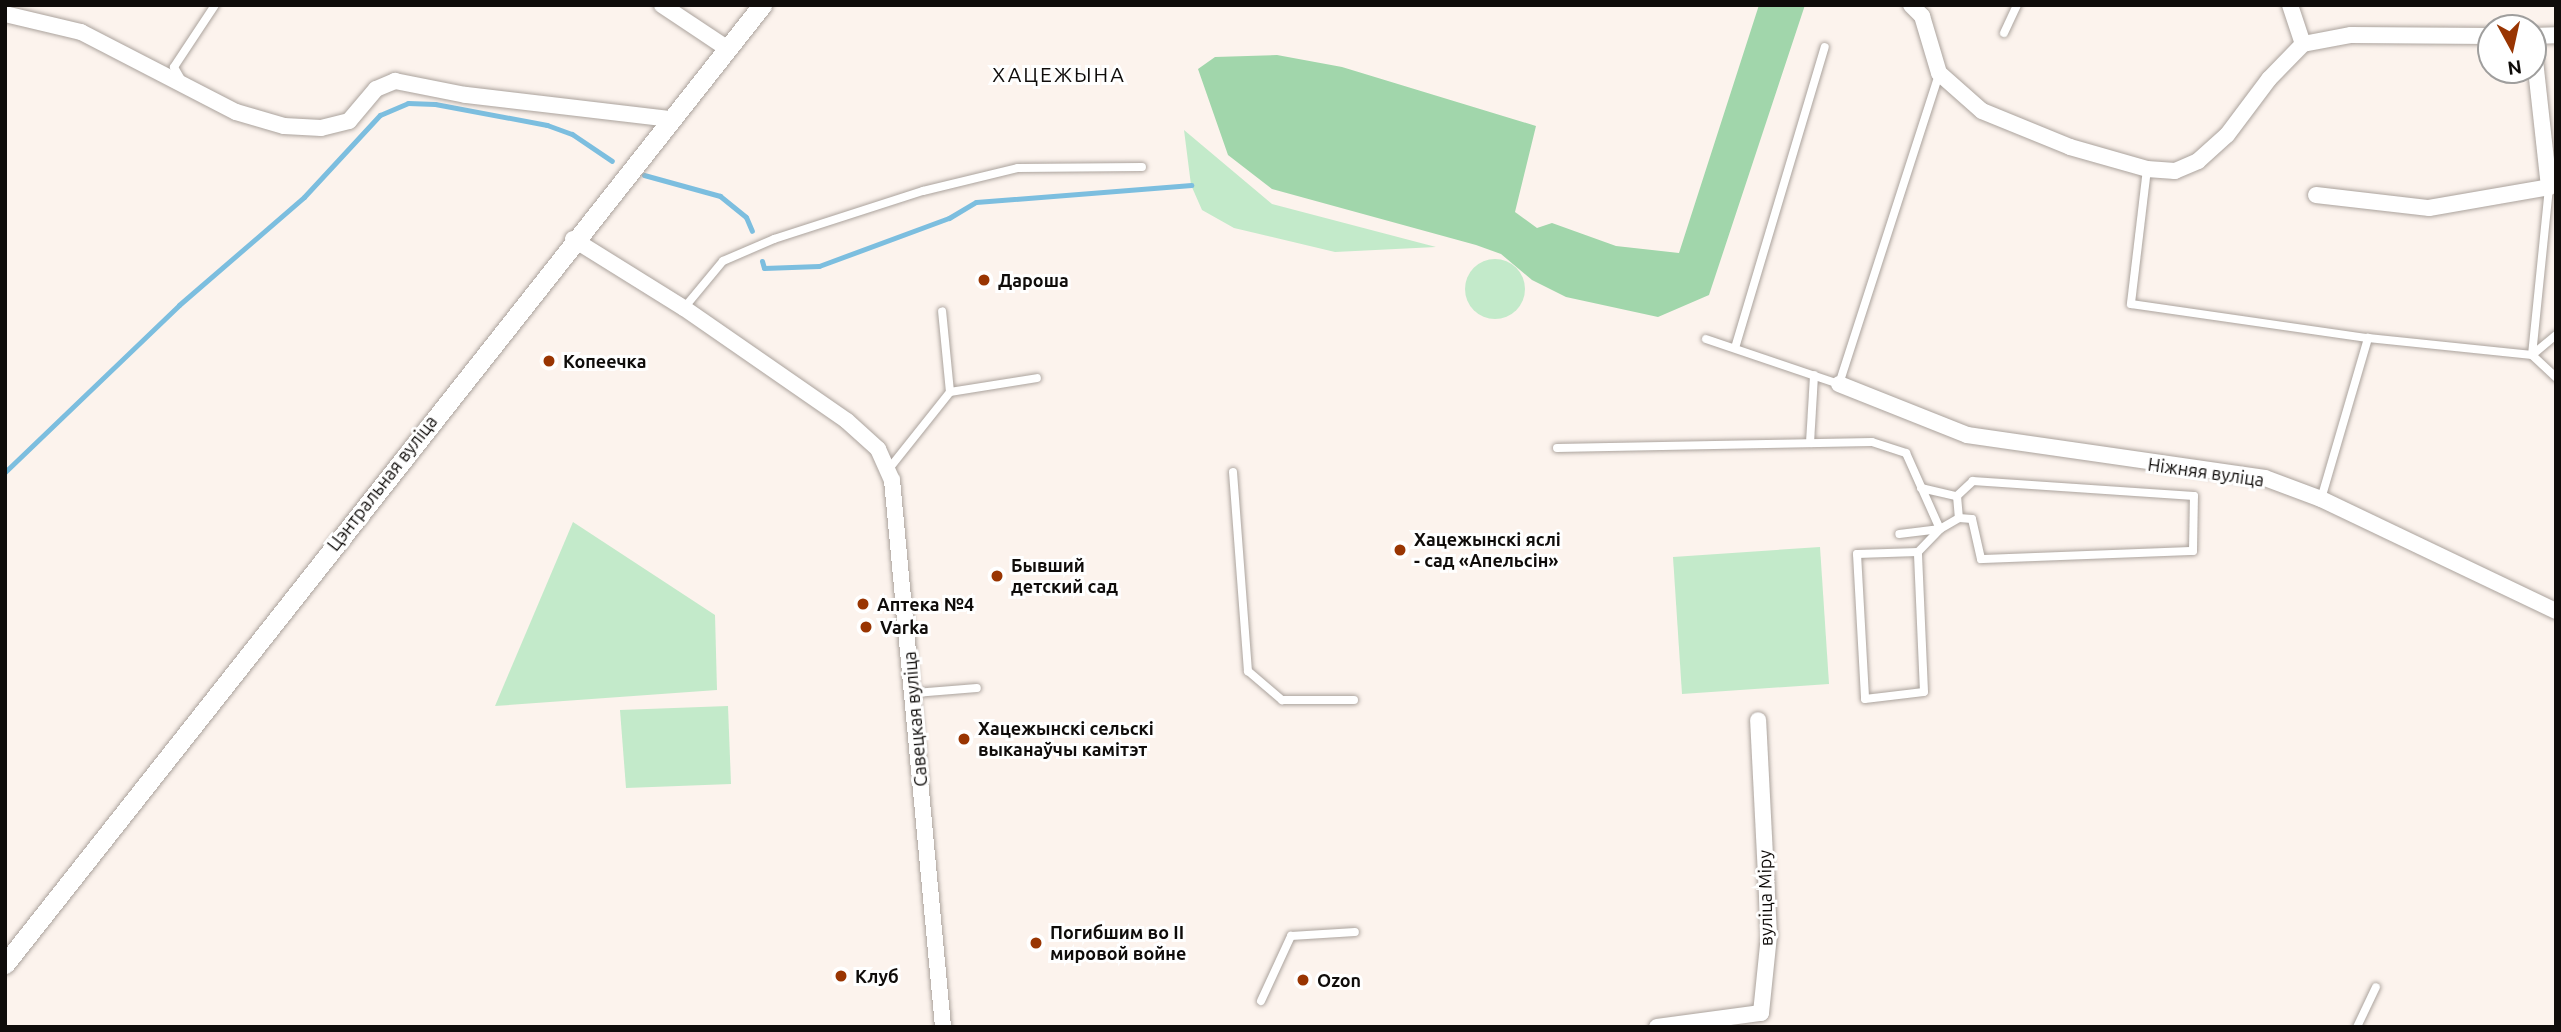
<!DOCTYPE html>
<html>
<head>
<meta charset="utf-8">
<style>
  body { margin:0 }
  #map { position:relative; width:2561px; height:1032px; overflow:hidden; background:#fcf3ed; font-family:Ubuntu,sans-serif }
  div>[style] { position:absolute }
  .green>* { inset:0; background:#c3eaca }
  .round { border-radius:50% }
  .forest>* { inset:0; background:#a1d6ab }
  .stream>* { height:5px; margin:-2.5px; padding:0 2.5px; transform-origin:2.5px; border-radius:2.5px; background:#7cbedf }
  .roads { filter:drop-shadow(0 0 2px #aba39d) drop-shadow(0 0 2px #aba39d) }
  .service>* { height:8px; margin:-4px; padding:0 4px; transform-origin:4px; border-radius:4px; background:#fff }
  .minor>* { height:16px; margin:-8px; padding:0 8px; transform-origin:8px; border-radius:8px; background:#fff }
  .tertiary>* { height:19px; margin:-9.5px; padding:0 9.5px; transform-origin:9.5px; border-radius:9.5px; background:#fff }
  .dots>* { width:19px; height:19px; translate:-50% -50%; box-sizing:border-box; border:4px solid #fff; border-radius:50% }
  span { translate:-50% -50%; white-space:nowrap; text-align:center; line-height:1.15; -webkit-text-stroke:6px #fff; paint-order:stroke }
  .poi-label { font-size:18px; color:#0f0c0a; font-weight:700 }
  .left { translate:0 -50%; text-align:left }
  .street-label { font-size:18px; color:#0f0c0a }
  .quarter-label { font-size:21px; color:#0f0c0a; letter-spacing:2px }
  .frame { position:absolute; inset:0; border:7px solid #0f0c0a; pointer-events:none }
  .north { position:absolute; left:2477px; top:14px; width:70px; height:70px; box-sizing:border-box; background:#fff; border:2px solid #9f9e9d; border-radius:50%; rotate:172deg; font-size:19px; font-weight:700; line-height:28px; text-align:center; color:#0f0c0a }
  .north::after { content:''; display:block; margin:auto; width:24px; height:32px; background:#993502; clip-path:polygon(50% 0,100% 100%,50% 72%,0 100%) }
</style>
</head>
<body>
<div id="map">
  <div class="green">
    <div style="clip-path:polygon(1184px 130px,1272px 204px,1436px 247px,1335px 252px,1234px 228px,1202px 210px,1191px 185px)"></div>
    <div class="round" style="left:1465px;top:259px;width:60px;height:60px"></div>
    <div style="clip-path:polygon(573px 522px,715px 615px,717px 690px,495px 706px)"></div>
    <div style="clip-path:polygon(1820px 547px,1829px 684px,1682px 694px,1673px 557px)"></div>
    <div style="clip-path:polygon(728px 706px,731px 784px,626px 788px,620px 710px)"></div>
  </div>
  <div class="forest">
    <div style="clip-path:polygon(1759px 5px,1805px 5px,1709px 295px,1658px 317px,1566px 297px,1532px 280px,1501px 254px,1476px 245px,1272px 189px,1228px 155px,1198px 69px,1215px 57px,1277px 55px,1342px 67px,1536px 126px,1515px 212px,1537px 228px,1552px 223px,1616px 246px,1679px 253px)"></div>
  </div>
  <div class="stream">
    <div style="left:644px;top:175px;width:79px;rotate:15.4deg"></div>
    <div style="left:720px;top:196px;width:33px;rotate:39deg"></div>
    <div style="left:746px;top:217px;width:15px;rotate:67deg"></div>
    <div style="left:762px;top:261px;width:7px;rotate:74deg"></div>
    <div style="left:764px;top:268px;width:55px;rotate:-2.1deg"></div>
    <div style="left:819px;top:266px;width:139px;rotate:-20.3deg"></div>
    <div style="left:949px;top:218px;width:31px;rotate:-31deg"></div>
    <div style="left:976px;top:202px;width:216px;rotate:-4.5deg"></div>
    <div style="left:5px;top:472px;width:241px;rotate:-43.8deg"></div>
    <div style="left:179px;top:305px;width:165px;rotate:-40.8deg"></div>
    <div style="left:304px;top:197px;width:112px;rotate:-47.2deg"></div>
    <div style="left:380px;top:115px;width:30px;rotate:-23deg"></div>
    <div style="left:408px;top:103px;width:27px;rotate:2deg"></div>
    <div style="left:435px;top:104px;width:114px;rotate:10.6deg"></div>
    <div style="left:547px;top:125px;width:27px;rotate:20deg"></div>
    <div style="left:572px;top:134px;width:48px;rotate:34deg"></div>
  </div>
  <div class="roads">
    <div class="service">
      <div style="left:2004px;top:33px;width:31px;rotate:-65deg"></div>
      <div style="left:182px;top:81px;width:16px;rotate:-120deg"></div>
      <div style="left:174px;top:67px;width:74px;rotate:-56.5deg"></div>
      <div style="left:2147px;top:169px;width:136px;rotate:96.8deg"></div>
      <div style="left:2131px;top:304px;width:239px;rotate:8.2deg"></div>
      <div style="left:2368px;top:338px;width:165px;rotate:5.9deg"></div>
      <div style="left:2532px;top:355px;width:169px;rotate:-84.2deg"></div>
      <div style="left:684px;top:308px;width:61px;rotate:-50.3deg"></div>
      <div style="left:723px;top:261px;width:56px;rotate:-23.3deg"></div>
      <div style="left:774px;top:239px;width:157px;rotate:-17.9deg"></div>
      <div style="left:923px;top:191px;width:98px;rotate:-13.6deg"></div>
      <div style="left:1018px;top:168px;width:124px;rotate:-0.5deg"></div>
      <div style="left:2556px;top:335px;width:31px;rotate:140deg"></div>
      <div style="left:2532px;top:355px;width:33px;rotate:43deg"></div>
      <div style="left:1706px;top:339px;width:140px;rotate:18.7deg"></div>
      <div style="left:1839px;top:384px;width:326px;rotate:-72.1deg"></div>
      <div style="left:1735px;top:348px;width:314px;rotate:-73.4deg"></div>
      <div style="left:950px;top:392px;width:88px;rotate:-9.1deg"></div>
      <div style="left:1810px;top:443px;width:68px;rotate:-86.6deg"></div>
      <div style="left:1557px;top:448px;width:315px;rotate:-1.1deg"></div>
      <div style="left:1872px;top:442px;width:36px;rotate:18deg"></div>
      <div style="left:1906px;top:453px;width:83px;rotate:65.9deg"></div>
      <div style="left:1940px;top:529px;width:41px;rotate:173deg"></div>
      <div style="left:888px;top:470px;width:100px;rotate:-51.5deg"></div>
      <div style="left:950px;top:392px;width:81px;rotate:-95.6deg"></div>
      <div style="left:1233px;top:472px;width:200px;rotate:85.7deg"></div>
      <div style="left:1248px;top:671px;width:45px;rotate:40.5deg"></div>
      <div style="left:1282px;top:700px;width:72px"></div>
      <div style="left:1921px;top:488px;width:37px;rotate:13deg"></div>
      <div style="left:2321px;top:499px;width:168px;rotate:-73.7deg"></div>
      <div style="left:1918px;top:552px;width:61px;rotate:178.1deg"></div>
      <div style="left:1857px;top:554px;width:145px;rotate:86.8deg"></div>
      <div style="left:1865px;top:699px;width:59px;rotate:-6.8deg"></div>
      <div style="left:1924px;top:692px;width:140px;rotate:-92.5deg"></div>
      <div style="left:1918px;top:552px;width:32px;rotate:-46deg"></div>
      <div style="left:1940px;top:529px;width:22px;rotate:-30deg"></div>
      <div style="left:1959px;top:518px;width:13px;rotate:4deg"></div>
      <div style="left:1972px;top:519px;width:41px;rotate:77.3deg"></div>
      <div style="left:1981px;top:559px;width:212px;rotate:-2.2deg"></div>
      <div style="left:2193px;top:551px;width:55px;rotate:-89deg"></div>
      <div style="left:2194px;top:496px;width:222px;rotate:-176.1deg"></div>
      <div style="left:1973px;top:481px;width:22px;rotate:137deg"></div>
      <div style="left:1957px;top:496px;width:22px;rotate:85deg"></div>
      <div style="left:915px;top:693px;width:62px;rotate:-4.6deg"></div>
      <div style="left:1261px;top:1001px;width:72px;rotate:-65.2deg"></div>
      <div style="left:1291px;top:936px;width:64px;rotate:-3.6deg"></div>
      <div style="left:2357px;top:1027px;width:44px;rotate:-64.6deg"></div>
    </div>
    <div class="minor">
      <div style="left:662px;top:5px;width:79px;rotate:33.7deg"></div>
      <div style="left:1911px;top:5px;width:16px;rotate:45deg"></div>
      <div style="left:1922px;top:16px;width:59px;rotate:73.4deg"></div>
      <div style="left:1939px;top:73px;width:57px;rotate:41.5deg"></div>
      <div style="left:1982px;top:111px;width:95px;rotate:22.2deg"></div>
      <div style="left:2070px;top:147px;width:80px;rotate:15.9deg"></div>
      <div style="left:2147px;top:169px;width:28px;rotate:4deg"></div>
      <div style="left:2175px;top:171px;width:25px;rotate:-23deg"></div>
      <div style="left:2198px;top:161px;width:39px;rotate:-42deg"></div>
      <div style="left:2227px;top:135px;width:70px;rotate:-53.1deg"></div>
      <div style="left:2269px;top:79px;width:49px;rotate:-45.8deg"></div>
      <div style="left:2303px;top:44px;width:49px;rotate:-10.6deg"></div>
      <div style="left:2351px;top:35px;width:140px;rotate:0.4deg"></div>
      <div style="left:2290px;top:5px;width:41px;rotate:71.6deg"></div>
      <div style="left:5px;top:14px;width:78px;rotate:13.3deg"></div>
      <div style="left:81px;top:32px;width:174px;rotate:27.3deg"></div>
      <div style="left:236px;top:112px;width:50px;rotate:16.3deg"></div>
      <div style="left:284px;top:126px;width:37px;rotate:3deg"></div>
      <div style="left:321px;top:128px;width:29px;rotate:-14deg"></div>
      <div style="left:349px;top:121px;width:42px;rotate:-49.8deg"></div>
      <div style="left:376px;top:89px;width:21px;rotate:-23deg"></div>
      <div style="left:395px;top:81px;width:72px;rotate:11.2deg"></div>
      <div style="left:466px;top:95px;width:205px;rotate:6.7deg"></div>
      <div style="left:2533px;top:36px;width:23px;rotate:-2deg"></div>
      <div style="left:2316px;top:195px;width:114px;rotate:6.6deg"></div>
      <div style="left:2429px;top:208px;width:122px;rotate:-9.9deg"></div>
      <div style="left:2549px;top:187px;width:145px;rotate:-96.3deg"></div>
      <div style="left:573px;top:239px;width:131px;rotate:31.9deg"></div>
      <div style="left:684px;top:308px;width:198px;rotate:34.7deg"></div>
      <div style="left:847px;top:421px;width:42px;rotate:42.1deg"></div>
      <div style="left:878px;top:449px;width:34px;rotate:66deg"></div>
      <div style="left:892px;top:480px;width:549px;rotate:84.67deg"></div>
      <div style="left:1839px;top:384px;width:138px;rotate:21.7deg"></div>
      <div style="left:1967px;top:435px;width:301px;rotate:8.2deg"></div>
      <div style="left:2265px;top:478px;width:60px;rotate:20.6deg"></div>
      <div style="left:2321px;top:499px;width:260px;rotate:25.5deg"></div>
      <div style="left:1657px;top:1027px;width:105px;rotate:-7.7deg"></div>
      <div style="left:1761px;top:1013px;width:78px;rotate:-84.1deg"></div>
      <div style="left:1769px;top:935px;width:215px;rotate:-92.9deg"></div>
    </div>
    <div class="tertiary">
      <div style="left:5px;top:964px;width:1222px;rotate:-51.71deg"></div>
    </div>
  </div>
  <div class="dots">
    <div style="left:984px;top:280px;background:#993502"></div>
    <div style="left:549px;top:361px;background:#993502"></div>
    <div style="left:1400px;top:550px;background:#993502"></div>
    <div style="left:997px;top:576px;background:#993502"></div>
    <div style="left:863px;top:604px;background:#993502"></div>
    <div style="left:866px;top:627px;background:#993502"></div>
    <div style="left:964px;top:739px;background:#993502"></div>
    <div style="left:1036px;top:943px;background:#993502"></div>
    <div style="left:841px;top:976px;background:#993502"></div>
    <div style="left:1303px;top:980px;background:#993502"></div>
  </div>
  <div class="poi-label">
    <span class="left" style="left:998px;top:280px">Дароша</span>
    <span class="left" style="left:563px;top:361px">Копеечка</span>
    <span class="left" style="left:1414px;top:550px">Хацежынскі яслі<br>- сад «Апельсін»</span>
    <span class="left" style="left:1011px;top:576px">Бывший<br>детский сад</span>
    <span class="left" style="left:877px;top:604px">Аптека №4</span>
    <span class="left" style="left:880px;top:627px">Varka</span>
    <span class="left" style="left:978px;top:739px">Хацежынскі сельскі<br>выканаўчы камітэт</span>
    <span class="left" style="left:1050px;top:943px">Погибшим во II<br>мировой войне</span>
    <span class="left" style="left:855px;top:976px">Клуб</span>
    <span class="left" style="left:1317px;top:980px">Ozon</span>
  </div>
  <div class="street-label">
    <span style="left:2206px;top:472px;rotate:8deg">Ніжняя вуліца</span>
    <span style="left:382px;top:483px;rotate:-52deg">Цэнтральная вуліца</span>
    <span style="left:915px;top:719px;rotate:-95deg">Савецкая вуліца</span>
    <span style="left:1765px;top:898px;rotate:-91deg">вуліца Міру</span>
  </div>
  <div class="quarter-label">
    <span style="left:1059px;top:74px">ХАЦЕЖЫНА</span>
  </div>
  <div class="frame"></div>
  <div class="north">N</div>
</div>
</body>
</html>
